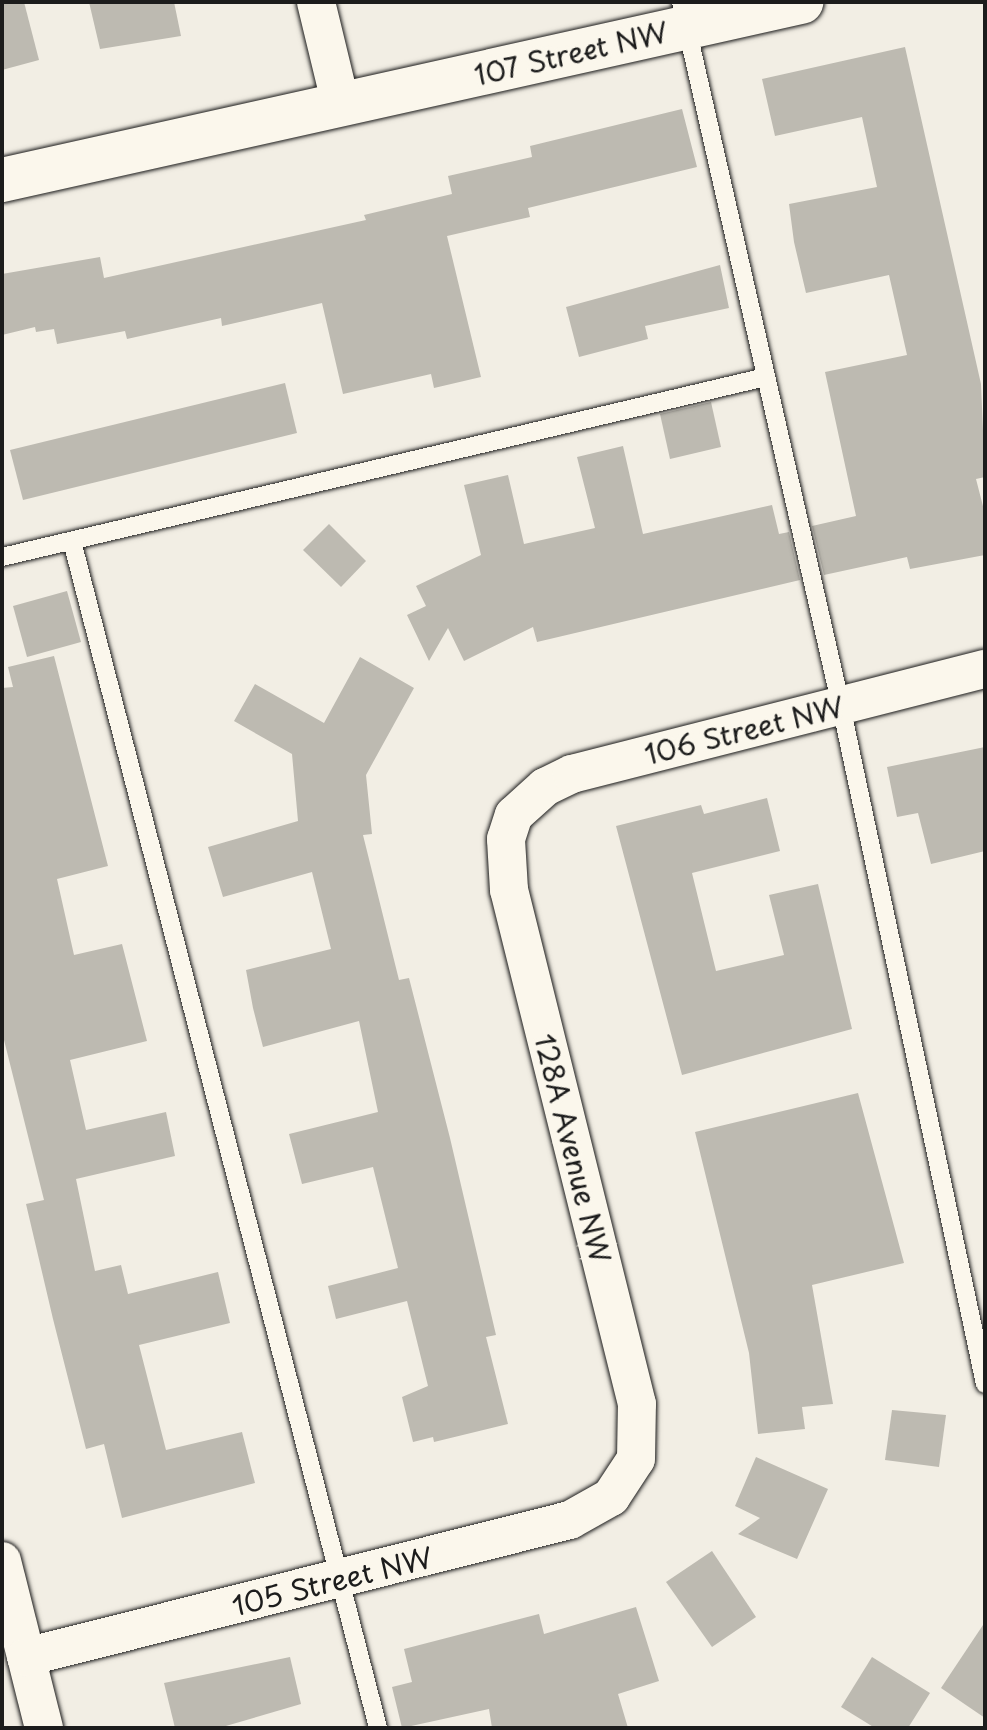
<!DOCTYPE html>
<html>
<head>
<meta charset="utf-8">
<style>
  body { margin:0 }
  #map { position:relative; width:987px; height:1730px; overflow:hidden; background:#f2eee4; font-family:"Playpen Sans",sans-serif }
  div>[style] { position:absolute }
  .building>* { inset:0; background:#bdbab1 }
  .roads { filter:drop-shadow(0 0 2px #1c1c1c) drop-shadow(0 0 2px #1c1c1c) }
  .lane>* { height:18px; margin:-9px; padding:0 9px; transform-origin:9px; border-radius:9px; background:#fbf7ec }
  .street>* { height:38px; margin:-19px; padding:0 19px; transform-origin:19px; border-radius:19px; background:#fbf7ec }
  .secondary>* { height:44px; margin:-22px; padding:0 22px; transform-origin:22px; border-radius:22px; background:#fbf7ec }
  span { translate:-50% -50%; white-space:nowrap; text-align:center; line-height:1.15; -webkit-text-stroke:8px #fbf7ec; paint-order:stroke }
  .street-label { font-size:28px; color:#1c1c1c }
  .frame { position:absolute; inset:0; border:4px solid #1c1c1c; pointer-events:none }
</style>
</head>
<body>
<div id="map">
  <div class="building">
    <div style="clip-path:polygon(2px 2px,24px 2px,39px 60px,2px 70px)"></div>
    <div style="clip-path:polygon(89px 2px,174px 2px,181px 36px,100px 49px)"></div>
    <div style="clip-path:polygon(905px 47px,981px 384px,985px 477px,976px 479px,985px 514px,985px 555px,910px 569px,907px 557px,824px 575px,812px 526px,856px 516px,825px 372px,907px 355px,889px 275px,806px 293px,794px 242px,789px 204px,877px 187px,862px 117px,775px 136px,762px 79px)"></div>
    <div style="clip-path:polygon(682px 109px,697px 167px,528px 208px,530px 217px,447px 236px,481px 377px,434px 388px,431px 374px,343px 394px,322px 303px,222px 326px,221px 318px,127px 339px,125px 331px,57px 344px,54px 329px,36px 332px,35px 327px,2px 335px,2px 274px,100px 257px,104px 278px,366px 220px,364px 215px,452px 194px,448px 176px,532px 157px,530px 146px)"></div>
    <div style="clip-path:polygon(720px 265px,729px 308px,645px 326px,648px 339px,579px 357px,566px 307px)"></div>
    <div style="clip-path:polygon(285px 383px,297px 433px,23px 500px,10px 450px)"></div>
    <div style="clip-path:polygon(711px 402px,721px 447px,670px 459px,660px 414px)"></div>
    <div style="clip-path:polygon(623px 446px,643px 534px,772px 505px,779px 534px,789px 532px,800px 580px,537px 642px,533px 627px,464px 661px,448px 628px,429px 661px,407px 615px,426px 606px,416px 586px,481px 555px,464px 485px,508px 475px,524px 544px,595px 528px,577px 457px)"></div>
    <div style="clip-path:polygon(329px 524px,366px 561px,341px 587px,303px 550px)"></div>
    <div style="clip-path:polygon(67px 591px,81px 642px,27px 657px,13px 606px)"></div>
    <div style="clip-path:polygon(54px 656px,108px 866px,57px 879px,74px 955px,122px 944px,147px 1041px,70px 1060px,86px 1130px,166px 1112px,175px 1156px,76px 1179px,95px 1271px,121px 1265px,128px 1294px,218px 1272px,230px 1323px,139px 1345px,166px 1450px,242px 1432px,255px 1483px,122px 1518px,104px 1444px,86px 1449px,53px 1319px,26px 1204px,44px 1200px,2px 1032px,2px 688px,13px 687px,8px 667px)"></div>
    <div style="clip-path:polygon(360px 657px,414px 688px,366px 775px,372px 834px,363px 835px,399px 980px,409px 978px,450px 1138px,496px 1335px,486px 1337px,508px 1424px,434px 1442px,433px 1437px,413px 1442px,402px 1397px,428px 1386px,407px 1301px,336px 1319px,328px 1286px,398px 1268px,373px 1167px,302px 1184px,289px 1134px,378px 1112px,359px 1021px,263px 1047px,253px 1008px,246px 970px,331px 949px,312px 872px,223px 897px,208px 847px,298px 821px,292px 754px,234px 721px,255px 684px,324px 723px)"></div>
    <div style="clip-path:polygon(985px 747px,985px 851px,931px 864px,918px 813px,897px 817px,887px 767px)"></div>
    <div style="clip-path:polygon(767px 798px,780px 851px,692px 873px,716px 971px,784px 955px,769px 895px,818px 884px,852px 1029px,682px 1075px,616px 826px,701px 805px,704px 814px)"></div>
    <div style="clip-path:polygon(858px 1093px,904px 1263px,812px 1285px,833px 1404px,802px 1407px,805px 1429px,758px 1434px,749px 1353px,695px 1132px)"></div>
    <div style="clip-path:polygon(892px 1410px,946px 1415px,939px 1467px,885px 1460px)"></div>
    <div style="clip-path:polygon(756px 1457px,828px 1489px,797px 1559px,738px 1534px,760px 1518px,735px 1506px)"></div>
    <div style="clip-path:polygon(712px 1551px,756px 1617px,712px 1647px,666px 1582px)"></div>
    <div style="clip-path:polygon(636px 1607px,659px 1681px,618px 1694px,628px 1728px,492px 1728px,489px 1709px,402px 1728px,392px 1687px,412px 1682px,404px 1649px,539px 1614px,544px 1634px)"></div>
    <div style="clip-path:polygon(985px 1622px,985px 1718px,941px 1688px)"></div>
    <div style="clip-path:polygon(290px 1657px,301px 1704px,219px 1728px,175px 1728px,164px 1683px)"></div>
    <div style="clip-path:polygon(872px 1657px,930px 1693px,908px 1728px,875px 1728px,841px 1707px)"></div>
  </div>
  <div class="roads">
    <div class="lane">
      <div style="left:681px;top:2px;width:722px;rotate:77.2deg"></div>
      <div style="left:841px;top:706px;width:693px;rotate:78.01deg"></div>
      <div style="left:72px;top:541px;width:1226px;rotate:75.54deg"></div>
      <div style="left:2px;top:557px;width:785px;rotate:-13.26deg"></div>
    </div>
    <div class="street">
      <div style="left:316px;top:2px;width:106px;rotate:76.4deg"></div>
      <div style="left:2px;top:1561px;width:172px;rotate:75.9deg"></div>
      <div style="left:26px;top:1657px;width:561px;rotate:-14.14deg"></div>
      <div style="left:570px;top:1520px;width:47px;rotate:-29.3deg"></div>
      <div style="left:611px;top:1497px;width:45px;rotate:-56.7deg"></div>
      <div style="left:636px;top:1459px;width:55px;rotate:-89deg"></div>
      <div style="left:637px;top:1404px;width:530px;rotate:-103.98deg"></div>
      <div style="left:509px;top:890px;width:51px;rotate:-93.4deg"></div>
      <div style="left:506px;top:839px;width:25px;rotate:-72deg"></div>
      <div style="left:514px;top:815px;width:42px;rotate:-42.1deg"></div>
      <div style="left:545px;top:787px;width:30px;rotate:-26deg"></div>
      <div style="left:572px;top:774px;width:426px;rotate:-14.3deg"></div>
    </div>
    <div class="secondary">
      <div style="left:2px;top:180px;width:819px;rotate:-12.56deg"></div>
    </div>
  </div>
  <div class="street-label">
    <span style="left:571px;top:53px;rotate:-13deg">107 Street NW</span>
    <span style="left:744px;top:730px;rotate:-14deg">106 Street NW</span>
    <span style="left:573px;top:1148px;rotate:76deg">128A Avenue NW</span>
    <span style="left:332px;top:1581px;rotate:-14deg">105 Street NW</span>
  </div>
  <div class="frame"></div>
</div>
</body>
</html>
